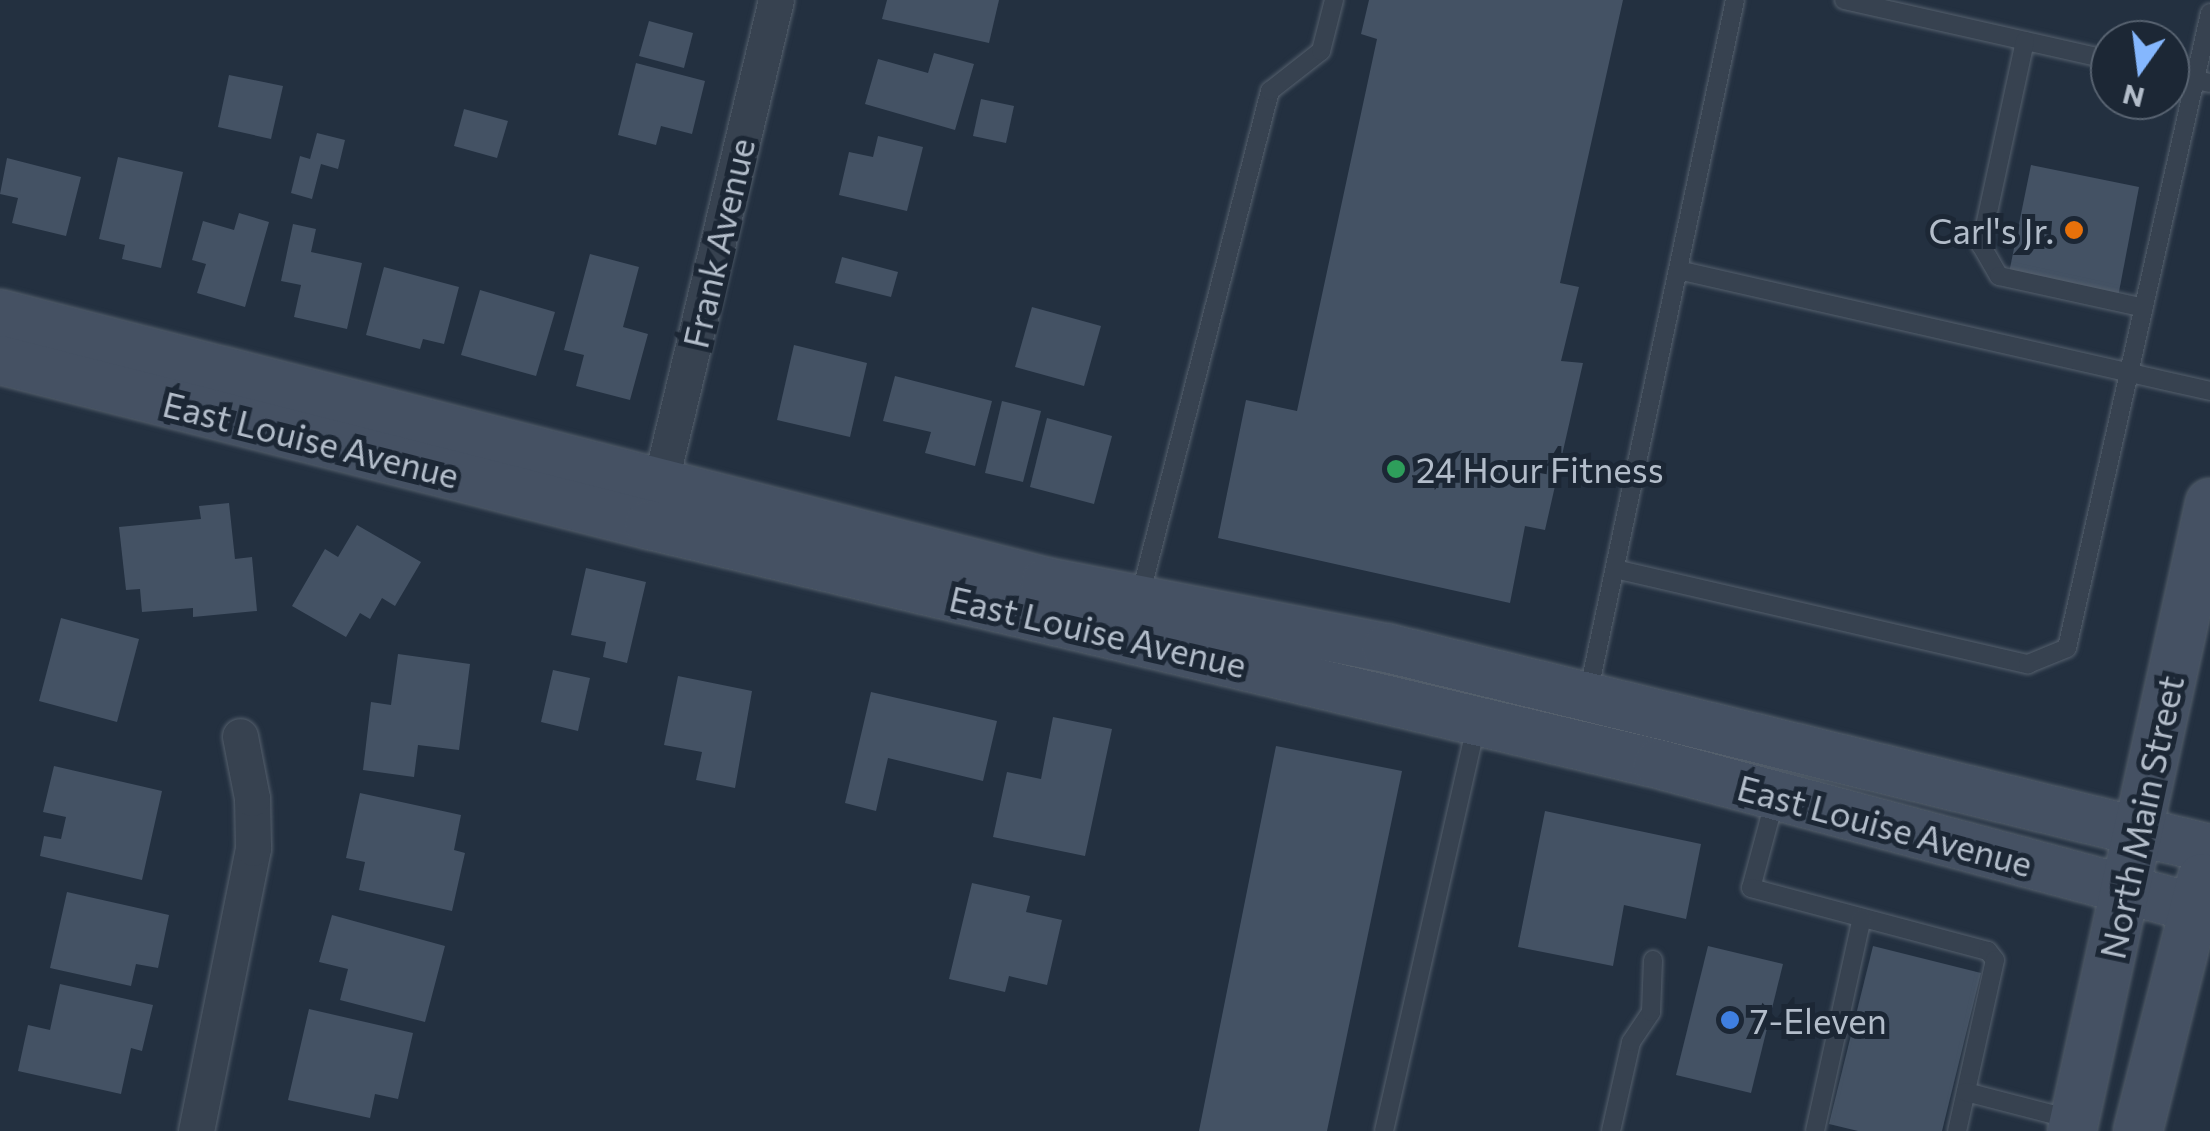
<!DOCTYPE html>
<html>
<head>
<meta charset="utf-8">
<style>
  body { margin:0 }
  #map { position:relative; width:2210px; height:1131px; overflow:hidden; background:#233040; font-family:Commissioner,sans-serif }
  div>[style] { position:absolute }
  .building>* { inset:0; background:#445264 }
  .roads { filter:drop-shadow(0 0 2px #55606d) drop-shadow(0 0 2px #55606d) }
  .lane>* { height:18px; margin:-9px; padding:0 9px; transform-origin:9px; border-radius:9px; background:#374250 }
  .street>* { height:35px; margin:-17.5px; padding:0 17.5px; transform-origin:17.5px; border-radius:17.5px; background:#374250 }
  .secondary>* { height:48px; margin:-24px; padding:0 24px; transform-origin:24px; border-radius:24px; background:#455163 }
  .dots>* { width:28px; height:28px; translate:-50% -50%; box-sizing:border-box; border:5px solid #1c2735; border-radius:50% }
  span { translate:-50% -50%; white-space:nowrap; text-align:center; line-height:1.15; -webkit-text-stroke:10px #1c2735; paint-order:stroke }
  .poi-label { font-size:35px; color:#b3bdca }
  .right { translate:-100% -50%; text-align:right }
  .left { translate:0 -50%; text-align:left }
  .street-label { font-size:35px; color:#b3bdca }
  .north { position:absolute; left:2090px; top:20px; width:100px; height:100px; box-sizing:border-box; background:#1c2735; border:2px solid #586371; border-radius:50%; rotate:194deg; font-size:28px; font-weight:700; line-height:40px; text-align:center; color:#b3bdca }
  .north::after { content:''; display:block; margin:auto; width:35px; height:45px; background:#85b7fe; clip-path:polygon(50% 0,100% 100%,50% 72%,0 100%) }
</style>
</head>
<body>
<div id="map">
  <div class="building">
    <div style="clip-path:polygon(887px 0,999px 0,989px 43px,882px 19px)"></div>
    <div style="clip-path:polygon(1369px 0,1623px 0,1560px 283px,1579px 287px,1561px 361px,1583px 363px,1545px 530px,1525px 526px,1510px 603px,1218px 538px,1246px 400px,1297px 411px,1377px 39px,1361px 34px)"></div>
    <div style="clip-path:polygon(649px 21px,693px 33px,684px 68px,639px 56px)"></div>
    <div style="clip-path:polygon(934px 53px,974px 64px,955px 130px,865px 104px,878px 59px,928px 73px)"></div>
    <div style="clip-path:polygon(636px 63px,705px 81px,692px 134px,661px 126px,656px 145px,618px 135px)"></div>
    <div style="clip-path:polygon(229px 75px,283px 86px,271px 139px,218px 127px)"></div>
    <div style="clip-path:polygon(981px 99px,1014px 106px,1006px 143px,973px 136px)"></div>
    <div style="clip-path:polygon(464px 109px,508px 121px,497px 158px,454px 146px)"></div>
    <div style="clip-path:polygon(317px 133px,345px 140px,338px 169px,321px 164px,312px 199px,291px 193px,300px 156px,310px 159px)"></div>
    <div style="clip-path:polygon(878px 136px,923px 147px,907px 211px,839px 195px,849px 152px,873px 157px)"></div>
    <div style="clip-path:polygon(118px 157px,183px 172px,161px 268px,122px 259px,125px 245px,99px 239px)"></div>
    <div style="clip-path:polygon(7px 158px,81px 177px,66px 236px,12px 223px,18px 198px,0 194px)"></div>
    <div style="clip-path:polygon(2031px 165px,2139px 187px,2118px 297px,2009px 273px)"></div>
    <div style="clip-path:polygon(239px 213px,269px 222px,245px 307px,197px 293px,206px 264px,192px 260px,203px 221px,234px 230px)"></div>
    <div style="clip-path:polygon(293px 224px,316px 229px,311px 252px,362px 263px,347px 329px,294px 317px,301px 285px,281px 281px)"></div>
    <div style="clip-path:polygon(590px 254px,639px 267px,623px 327px,648px 334px,630px 400px,576px 386px,584px 355px,564px 350px)"></div>
    <div style="clip-path:polygon(842px 257px,898px 272px,891px 297px,835px 283px)"></div>
    <div style="clip-path:polygon(384px 267px,459px 287px,444px 344px,423px 339px,420px 349px,366px 335px)"></div>
    <div style="clip-path:polygon(480px 290px,555px 312px,536px 376px,461px 355px)"></div>
    <div style="clip-path:polygon(1032px 307px,1101px 326px,1084px 386px,1015px 367px)"></div>
    <div style="clip-path:polygon(794px 345px,867px 363px,850px 437px,777px 420px)"></div>
    <div style="clip-path:polygon(895px 376px,992px 401px,975px 466px,925px 453px,931px 432px,883px 421px)"></div>
    <div style="clip-path:polygon(1002px 401px,1041px 411px,1023px 482px,985px 473px)"></div>
    <div style="clip-path:polygon(1047px 418px,1112px 436px,1094px 504px,1030px 487px)"></div>
    <div style="clip-path:polygon(229px 503px,235px 559px,252px 557px,257px 611px,193px 617px,193px 608px,142px 612px,140px 589px,126px 590px,119px 527px,201px 519px,199px 506px)"></div>
    <div style="clip-path:polygon(357px 525px,421px 562px,395px 606px,382px 598px,370px 619px,360px 613px,346px 637px,292px 606px,325px 549px,338px 557px)"></div>
    <div style="clip-path:polygon(586px 568px,646px 582px,627px 663px,603px 657px,606px 642px,571px 635px)"></div>
    <div style="clip-path:polygon(61px 618px,139px 639px,117px 722px,39px 701px)"></div>
    <div style="clip-path:polygon(398px 654px,470px 664px,459px 750px,418px 745px,414px 777px,363px 770px,371px 702px,391px 705px)"></div>
    <div style="clip-path:polygon(553px 670px,590px 678px,578px 731px,541px 722px)"></div>
    <div style="clip-path:polygon(678px 676px,752px 691px,735px 788px,696px 780px,702px 752px,664px 745px)"></div>
    <div style="clip-path:polygon(871px 692px,997px 721px,983px 781px,888px 758px,876px 811px,845px 803px)"></div>
    <div style="clip-path:polygon(1053px 717px,1112px 729px,1085px 856px,993px 837px,1007px 772px,1041px 779px)"></div>
    <div style="clip-path:polygon(1276px 746px,1402px 771px,1327px 1131px,1199px 1131px)"></div>
    <div style="clip-path:polygon(54px 766px,162px 791px,142px 880px,40px 856px,44px 836px,61px 839px,66px 817px,43px 812px)"></div>
    <div style="clip-path:polygon(360px 793px,461px 815px,454px 850px,465px 853px,452px 911px,359px 890px,365px 862px,346px 858px)"></div>
    <div style="clip-path:polygon(1545px 811px,1701px 844px,1686px 919px,1624px 905px,1613px 966px,1518px 947px)"></div>
    <div style="clip-path:polygon(972px 883px,1030px 896px,1026px 912px,1062px 920px,1047px 985px,1009px 976px,1005px 992px,949px 979px)"></div>
    <div style="clip-path:polygon(67px 892px,169px 915px,158px 968px,136px 964px,131px 986px,50px 968px)"></div>
    <div style="clip-path:polygon(332px 915px,445px 946px,425px 1022px,340px 1000px,348px 969px,319px 962px)"></div>
    <div style="clip-path:polygon(1708px 946px,1783px 964px,1751px 1093px,1676px 1075px)"></div>
    <div style="clip-path:polygon(1873px 946px,1981px 973px,1942px 1131px,1858px 1131px,1829px 1124px)"></div>
    <div style="clip-path:polygon(60px 984px,153px 1005px,142px 1051px,131px 1048px,121px 1094px,18px 1071px,28px 1025px,50px 1030px)"></div>
    <div style="clip-path:polygon(309px 1009px,413px 1033px,398px 1099px,375px 1094px,370px 1118px,288px 1100px)"></div>
  </div>
  <div class="roads">
    <div class="lane">
      <div style="left:1844px;top:0;width:273px;rotate:12.7deg"></div>
      <div style="left:2025px;top:41px;width:209px;rotate:102.2deg"></div>
      <div style="left:1981px;top:245px;width:36px;rotate:60deg"></div>
      <div style="left:1999px;top:276px;width:148px;rotate:12.4deg"></div>
      <div style="left:2170px;top:74px;width:41px;rotate:12.7deg"></div>
      <div style="left:1678px;top:270px;width:546px;rotate:12.81deg"></div>
      <div style="left:1615px;top:569px;width:424px;rotate:13deg"></div>
      <div style="left:2028px;top:664px;width:42px;rotate:-22.3deg"></div>
      <div style="left:2067px;top:648px;width:651px;rotate:-77.31deg"></div>
      <div style="left:1139px;top:600px;width:526px;rotate:-75.57deg"></div>
      <div style="left:1270px;top:91px;width:65px;rotate:-38.1deg"></div>
      <div style="left:1321px;top:51px;width:53px;rotate:-75.7deg"></div>
      <div style="left:1588px;top:694px;width:709px;rotate:-78.04deg"></div>
      <div style="left:1776px;top:795px;width:96px;rotate:105deg"></div>
      <div style="left:1751px;top:888px;width:245px;rotate:14.9deg"></div>
      <div style="left:1988px;top:951px;width:11px;rotate:52deg"></div>
      <div style="left:1995px;top:960px;width:175px;rotate:102.5deg"></div>
      <div style="left:1966px;top:1092px;width:112px;rotate:14.5deg"></div>
      <div style="left:1384px;top:1131px;width:420px;rotate:-77.2deg"></div>
      <div style="left:1611px;top:1131px;width:91px;rotate:-77.3deg"></div>
      <div style="left:1631px;top:1042px;width:36px;rotate:-56deg"></div>
      <div style="left:1651px;top:1012px;width:52px;rotate:-87.8deg"></div>
      <div style="left:1815px;top:1131px;width:218px;rotate:-77.6deg"></div>
    </div>
    <div class="street">
      <div style="left:655px;top:505px;width:519px;rotate:-76.53deg"></div>
      <div style="left:196px;top:1131px;width:289px;rotate:-78.6deg"></div>
      <div style="left:253px;top:848px;width:50px;rotate:-91.1deg"></div>
      <div style="left:252px;top:798px;width:63px;rotate:-101deg"></div>
    </div>
    <div class="secondary">
      <div style="left:0;top:314px;width:1080px;rotate:14.37deg"></div>
      <div style="left:1046px;top:582px;width:347px;rotate:11deg"></div>
      <div style="left:1387px;top:648px;width:847px;rotate:13.72deg"></div>
      <div style="left:0;top:360px;width:670px;rotate:14.26deg"></div>
      <div style="left:649px;top:525px;width:1037px;rotate:13.33deg"></div>
      <div style="left:1658px;top:764px;width:571px;rotate:15.01deg"></div>
      <div style="left:2072px;top:1131px;width:643px;rotate:-77.61deg"></div>
      <div style="left:2138px;top:1131px;width:261px;rotate:-75.8deg"></div>
    </div>
  </div>
  <div class="dots">
    <div style="left:2074px;top:230px;background:#e8710a"></div>
    <div style="left:1396px;top:469px;background:#2e9e5b"></div>
    <div style="left:1730px;top:1020px;background:#3f7fe0"></div>
  </div>
  <div class="poi-label">
    <span class="right" style="left:2054px;top:230px">Carl's Jr.</span>
    <span class="left" style="left:1416px;top:469px">24 Hour Fitness</span>
    <span class="left" style="left:1750px;top:1020px">7-Eleven</span>
  </div>
  <div class="street-label">
    <span style="left:718px;top:243px;rotate:-77deg">Frank Avenue</span>
    <span style="left:311px;top:439px;rotate:14deg">East Louise Avenue</span>
    <span style="left:1098px;top:631px;rotate:13deg">East Louise Avenue</span>
    <span style="left:2141px;top:817px;rotate:-78deg">North Main Street</span>
    <span style="left:1885px;top:825px;rotate:15deg">East Louise Avenue</span>
  </div>
  <div class="north">N</div>
</div>
</body>
</html>
